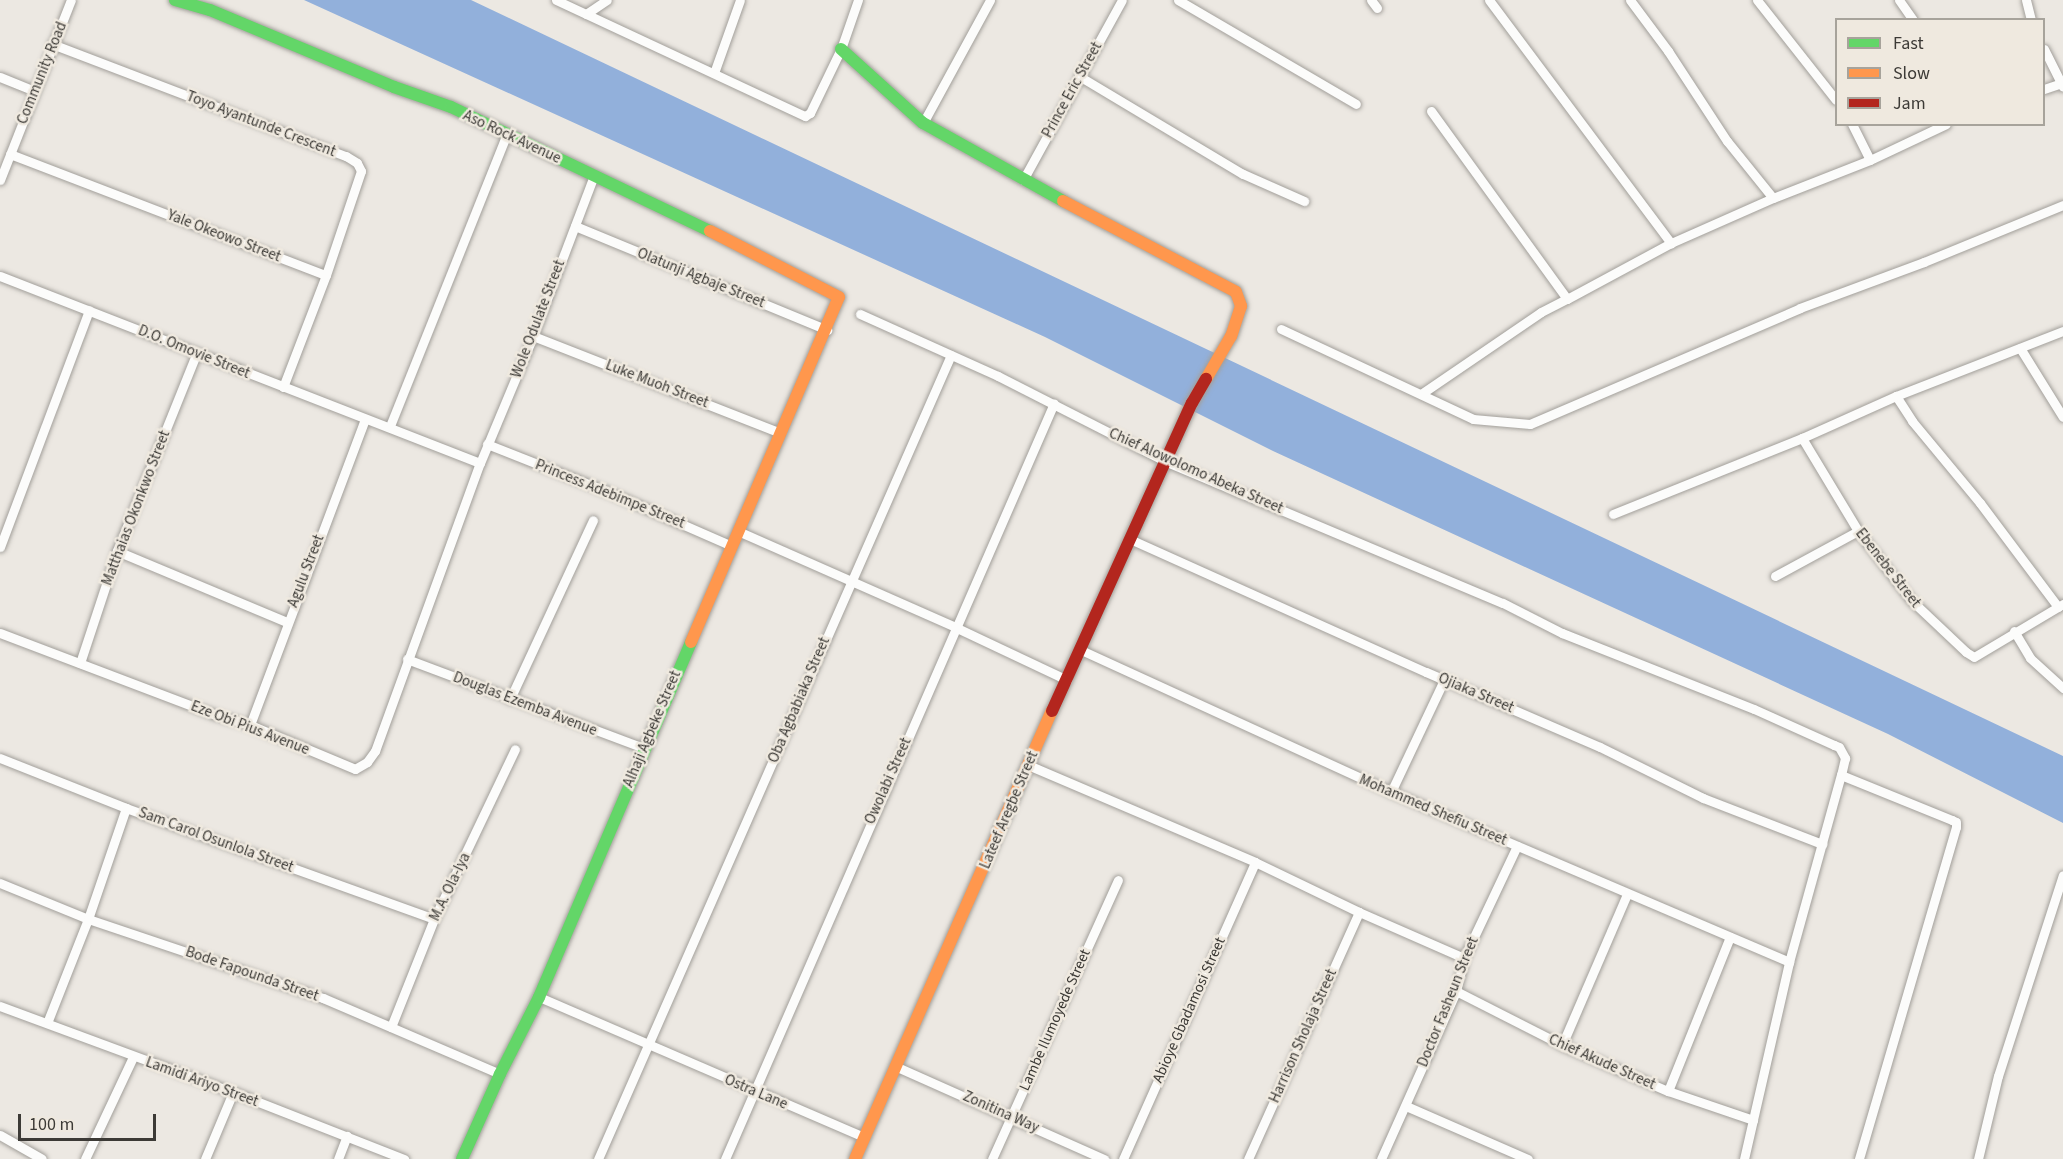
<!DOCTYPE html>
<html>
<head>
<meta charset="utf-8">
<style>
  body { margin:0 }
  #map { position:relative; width:2063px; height:1159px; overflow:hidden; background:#ece8e2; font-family:"Source Sans 3",sans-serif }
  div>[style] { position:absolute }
  .water>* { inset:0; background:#92b0db }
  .roads { filter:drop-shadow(0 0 2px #a29f9a) drop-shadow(0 0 2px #a29f9a) }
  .street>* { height:9px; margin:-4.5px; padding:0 4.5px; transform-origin:4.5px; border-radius:4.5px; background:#fcfcfb }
  .fast>* { height:12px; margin:-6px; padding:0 6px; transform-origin:6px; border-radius:6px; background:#63d668 }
  .slow>* { height:12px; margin:-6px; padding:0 6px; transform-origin:6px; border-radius:6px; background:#ff974d }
  .jam>* { height:12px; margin:-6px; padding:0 6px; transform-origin:6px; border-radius:6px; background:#b3261e }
  span { translate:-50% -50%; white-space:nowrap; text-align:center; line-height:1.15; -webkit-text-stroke:5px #efe9df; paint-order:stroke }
  .street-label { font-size:15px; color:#3c3a36 }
  .legend { position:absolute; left:1835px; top:18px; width:210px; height:108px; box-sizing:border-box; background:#efe9df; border:2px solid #a7a39b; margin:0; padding:8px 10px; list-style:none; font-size:18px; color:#3c3a36 }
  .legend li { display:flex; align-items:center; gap:12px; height:30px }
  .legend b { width:30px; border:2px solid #a7a39b }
  .scale { position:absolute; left:18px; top:1114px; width:138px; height:27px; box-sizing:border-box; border:3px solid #3c3a36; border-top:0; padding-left:8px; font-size:18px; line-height:21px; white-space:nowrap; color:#3c3a36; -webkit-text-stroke:4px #efe9df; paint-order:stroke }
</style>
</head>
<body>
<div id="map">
  <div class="water">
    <div style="clip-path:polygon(304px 0,471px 0,2063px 756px,2063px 823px,1888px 734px,1273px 451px,1045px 337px)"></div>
  </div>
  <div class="roads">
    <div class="street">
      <div style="left:556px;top:0;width:275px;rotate:25deg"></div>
      <div style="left:805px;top:116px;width:6px;rotate:-31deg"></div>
      <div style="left:810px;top:113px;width:71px;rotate:-64.2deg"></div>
      <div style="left:841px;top:49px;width:52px;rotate:-70.9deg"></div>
      <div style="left:1178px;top:0;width:206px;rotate:30.3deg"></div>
      <div style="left:1371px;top:0;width:10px;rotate:53deg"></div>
      <div style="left:1489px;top:0;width:304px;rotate:53.2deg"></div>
      <div style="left:1630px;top:0;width:64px;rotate:53.3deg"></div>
      <div style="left:1668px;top:51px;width:108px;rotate:56.8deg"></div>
      <div style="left:1727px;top:141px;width:73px;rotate:51.1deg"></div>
      <div style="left:1757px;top:0;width:127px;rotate:51.7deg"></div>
      <div style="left:1899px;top:0;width:24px;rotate:55deg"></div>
      <div style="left:2026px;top:0;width:21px;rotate:76deg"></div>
      <div style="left:586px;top:14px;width:25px;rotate:-34deg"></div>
      <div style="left:52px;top:44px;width:315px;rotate:20.9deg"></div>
      <div style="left:346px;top:156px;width:13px;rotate:32deg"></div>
      <div style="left:357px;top:163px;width:9px;rotate:63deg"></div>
      <div style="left:361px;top:171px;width:110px;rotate:108.6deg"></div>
      <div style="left:2044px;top:49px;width:42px;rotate:63.4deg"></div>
      <div style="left:714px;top:73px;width:77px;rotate:-70.4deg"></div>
      <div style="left:1079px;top:76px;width:191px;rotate:30.9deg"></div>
      <div style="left:1243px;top:174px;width:67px;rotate:23.9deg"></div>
      <div style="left:0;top:77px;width:37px;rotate:22deg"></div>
      <div style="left:2044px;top:89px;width:18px;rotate:-19deg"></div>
      <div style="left:1431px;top:111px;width:232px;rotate:54.1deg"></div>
      <div style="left:1567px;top:299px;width:118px;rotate:-28.3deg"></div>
      <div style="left:1671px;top:243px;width:111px;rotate:-23.8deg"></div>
      <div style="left:1773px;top:198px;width:104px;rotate:-21.4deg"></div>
      <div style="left:1870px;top:160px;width:84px;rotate:-25.3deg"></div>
      <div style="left:923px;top:123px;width:140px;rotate:-61.4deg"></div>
      <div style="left:1852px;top:124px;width:40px;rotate:63.4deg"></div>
      <div style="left:10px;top:154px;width:338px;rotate:21deg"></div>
      <div style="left:326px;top:275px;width:120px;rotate:111deg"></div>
      <div style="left:0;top:180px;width:193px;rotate:-68.5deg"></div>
      <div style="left:1023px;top:180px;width:205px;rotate:-61.2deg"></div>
      <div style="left:575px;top:226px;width:273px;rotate:22.4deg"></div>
      <div style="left:0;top:276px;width:515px;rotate:21.29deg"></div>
      <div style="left:860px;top:314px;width:151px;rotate:24.2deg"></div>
      <div style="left:998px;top:376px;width:190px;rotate:27deg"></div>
      <div style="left:1167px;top:462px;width:364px;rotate:22.8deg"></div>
      <div style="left:1503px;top:603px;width:66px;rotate:27deg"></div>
      <div style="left:1562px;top:633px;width:206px;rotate:21.6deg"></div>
      <div style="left:1754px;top:709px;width:88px;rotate:24.2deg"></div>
      <div style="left:1834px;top:745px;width:5px;rotate:22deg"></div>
      <div style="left:1839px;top:747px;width:13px;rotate:61deg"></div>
      <div style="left:1845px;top:758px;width:17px;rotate:103deg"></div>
      <div style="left:1281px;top:329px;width:212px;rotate:25.1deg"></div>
      <div style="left:1473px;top:419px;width:57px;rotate:5deg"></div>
      <div style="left:1530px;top:424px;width:294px;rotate:-23.2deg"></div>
      <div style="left:1800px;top:308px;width:132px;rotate:-20.4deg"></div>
      <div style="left:1924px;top:262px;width:150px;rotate:-22.3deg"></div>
      <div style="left:533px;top:336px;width:266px;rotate:21.4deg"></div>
      <div style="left:2020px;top:348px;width:81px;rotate:58.1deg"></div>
      <div style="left:1421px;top:394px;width:145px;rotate:-34.3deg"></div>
      <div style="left:1541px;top:312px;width:29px;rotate:-27deg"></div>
      <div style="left:1896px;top:396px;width:30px;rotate:57deg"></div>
      <div style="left:1912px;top:421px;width:107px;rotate:50.3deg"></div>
      <div style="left:1980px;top:503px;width:130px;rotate:53.1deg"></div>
      <div style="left:390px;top:426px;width:312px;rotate:-68.2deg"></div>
      <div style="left:1802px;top:438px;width:109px;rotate:58.9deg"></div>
      <div style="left:1858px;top:531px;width:88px;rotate:52.4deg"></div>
      <div style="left:1912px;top:601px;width:74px;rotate:43.4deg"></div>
      <div style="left:1966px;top:652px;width:9px;rotate:32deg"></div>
      <div style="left:1974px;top:657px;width:104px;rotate:-30.8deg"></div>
      <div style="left:487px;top:444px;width:128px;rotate:21.6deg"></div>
      <div style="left:606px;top:491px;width:137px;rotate:23.6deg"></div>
      <div style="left:1613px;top:514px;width:204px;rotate:-21.9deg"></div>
      <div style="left:1802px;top:438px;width:103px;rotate:-24.1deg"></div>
      <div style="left:1896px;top:396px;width:179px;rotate:-21.3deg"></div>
      <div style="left:740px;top:532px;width:235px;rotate:23.8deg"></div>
      <div style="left:955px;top:627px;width:124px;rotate:25.3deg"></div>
      <div style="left:1132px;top:540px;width:322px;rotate:24.2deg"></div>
      <div style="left:1426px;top:672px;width:189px;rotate:23.3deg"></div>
      <div style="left:1600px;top:747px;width:115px;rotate:26.3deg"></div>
      <div style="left:1703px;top:798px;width:128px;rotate:21.1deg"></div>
      <div style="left:0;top:547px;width:253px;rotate:-69.4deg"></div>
      <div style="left:117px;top:551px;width:184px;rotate:22.7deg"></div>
      <div style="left:1775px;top:576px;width:94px;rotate:-28.5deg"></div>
      <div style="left:2014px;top:631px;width:31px;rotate:59deg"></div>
      <div style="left:2030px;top:658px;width:45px;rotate:42.3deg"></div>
      <div style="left:0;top:633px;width:231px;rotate:20.8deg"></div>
      <div style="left:216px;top:715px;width:35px;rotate:16deg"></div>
      <div style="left:250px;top:725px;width:114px;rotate:22.7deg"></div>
      <div style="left:355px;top:769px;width:14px;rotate:-30deg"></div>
      <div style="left:367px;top:762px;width:14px;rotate:-54deg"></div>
      <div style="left:375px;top:751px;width:307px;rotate:-70deg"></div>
      <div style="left:480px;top:463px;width:138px;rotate:-67.3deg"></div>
      <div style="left:533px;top:336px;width:172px;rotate:-69.2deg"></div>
      <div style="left:1081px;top:650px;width:341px;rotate:24.6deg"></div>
      <div style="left:1391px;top:792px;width:433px;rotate:23.1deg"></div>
      <div style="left:407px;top:659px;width:253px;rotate:20.6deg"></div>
      <div style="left:80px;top:663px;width:118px;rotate:-71.7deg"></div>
      <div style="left:117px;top:551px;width:212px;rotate:-68.1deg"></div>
      <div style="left:510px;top:699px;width:197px;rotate:-65.1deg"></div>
      <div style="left:250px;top:725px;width:327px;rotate:-69.4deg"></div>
      <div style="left:0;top:758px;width:136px;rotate:21.6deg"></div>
      <div style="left:126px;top:808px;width:327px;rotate:19.8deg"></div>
      <div style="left:1028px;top:765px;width:247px;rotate:23.1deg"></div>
      <div style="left:1255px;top:862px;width:115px;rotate:25.7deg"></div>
      <div style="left:1359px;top:912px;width:115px;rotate:23.7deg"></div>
      <div style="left:1391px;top:792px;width:124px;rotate:-64.7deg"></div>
      <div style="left:0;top:883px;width:95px;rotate:22.2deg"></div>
      <div style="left:88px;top:919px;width:248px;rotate:18.6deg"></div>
      <div style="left:323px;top:998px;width:193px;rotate:23.2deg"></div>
      <div style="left:1456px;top:991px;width:119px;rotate:27deg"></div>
      <div style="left:1562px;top:1045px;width:116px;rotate:23.5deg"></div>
      <div style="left:1668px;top:1091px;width:90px;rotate:18.8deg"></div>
      <div style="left:539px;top:997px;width:354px;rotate:23.3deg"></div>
      <div style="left:0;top:1006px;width:248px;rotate:20.3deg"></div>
      <div style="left:233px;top:1092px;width:184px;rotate:21.4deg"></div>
      <div style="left:47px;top:1023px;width:112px;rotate:-68.5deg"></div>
      <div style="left:88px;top:919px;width:117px;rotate:-71.1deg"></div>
      <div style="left:391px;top:1027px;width:116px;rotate:-68.3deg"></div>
      <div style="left:434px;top:919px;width:188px;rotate:-64.5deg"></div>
      <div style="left:1562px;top:1045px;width:164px;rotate:-66.7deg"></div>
      <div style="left:897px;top:1067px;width:227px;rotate:24deg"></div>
      <div style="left:1668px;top:1091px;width:166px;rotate:-68.1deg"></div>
      <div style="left:1406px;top:1106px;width:133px;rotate:23.5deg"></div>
      <div style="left:0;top:1135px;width:48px;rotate:29.7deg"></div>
      <div style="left:85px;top:1159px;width:113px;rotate:-64.8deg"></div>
      <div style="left:205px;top:1159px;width:73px;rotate:-67.3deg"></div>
      <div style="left:338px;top:1159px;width:25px;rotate:-69deg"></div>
      <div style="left:598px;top:1159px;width:878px;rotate:-66.3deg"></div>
      <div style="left:725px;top:1159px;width:824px;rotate:-66.48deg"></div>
      <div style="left:992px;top:1159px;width:306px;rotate:-65.7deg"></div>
      <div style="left:1123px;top:1159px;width:325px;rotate:-66deg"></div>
      <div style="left:1248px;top:1159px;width:271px;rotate:-65.8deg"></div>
      <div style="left:1381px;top:1159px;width:184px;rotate:-65.9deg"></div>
      <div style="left:1456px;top:991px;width:34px;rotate:-76deg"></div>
      <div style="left:1464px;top:958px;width:124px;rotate:-64.7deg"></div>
      <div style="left:1744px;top:1159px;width:202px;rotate:-77.1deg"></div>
      <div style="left:1789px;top:962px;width:194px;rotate:-74.5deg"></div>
      <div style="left:1841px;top:775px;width:120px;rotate:22.1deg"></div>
      <div style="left:1952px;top:820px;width:4px;rotate:27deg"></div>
      <div style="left:1956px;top:822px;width:5px;rotate:90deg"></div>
      <div style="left:1956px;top:827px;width:346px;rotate:106.3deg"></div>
      <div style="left:1978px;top:1159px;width:85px;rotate:-76.5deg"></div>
      <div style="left:1998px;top:1076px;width:211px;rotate:-72.1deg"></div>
    </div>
    <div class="fast">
      <div style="left:175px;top:0;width:36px;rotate:16deg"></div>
      <div style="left:210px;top:10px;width:199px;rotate:22.7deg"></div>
      <div style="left:394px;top:87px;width:60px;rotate:19.3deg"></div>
      <div style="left:451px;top:107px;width:287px;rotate:25.6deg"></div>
      <div style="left:841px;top:49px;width:110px;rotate:42.1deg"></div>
      <div style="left:923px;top:123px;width:160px;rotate:29.1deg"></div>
      <div style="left:462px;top:1159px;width:93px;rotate:-65.9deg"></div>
      <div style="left:500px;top:1074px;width:86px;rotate:-63.1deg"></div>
      <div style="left:539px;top:997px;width:386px;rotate:-66.8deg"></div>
    </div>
    <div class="slow">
      <div style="left:1063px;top:201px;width:195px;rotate:27.7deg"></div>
      <div style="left:1236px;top:292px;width:15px;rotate:70deg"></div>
      <div style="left:1241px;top:306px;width:32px;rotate:108deg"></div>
      <div style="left:1231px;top:336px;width:50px;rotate:120.2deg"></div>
      <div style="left:691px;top:642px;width:375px;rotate:-66.8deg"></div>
      <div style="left:839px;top:297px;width:145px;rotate:-152.9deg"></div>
      <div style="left:855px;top:1159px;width:489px;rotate:-66.3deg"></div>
    </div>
    <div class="jam">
      <div style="left:1052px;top:711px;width:338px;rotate:-65.6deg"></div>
      <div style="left:1192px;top:403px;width:28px;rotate:-60deg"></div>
    </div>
  </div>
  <div class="street-label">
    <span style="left:42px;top:73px;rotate:-68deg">Community Road</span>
    <span style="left:1072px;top:90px;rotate:-61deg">Prince Eric Street</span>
    <span style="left:261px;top:124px;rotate:21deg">Toyo Ayantunde Crescent</span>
    <span style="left:512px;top:137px;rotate:25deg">Aso Rock Avenue</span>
    <span style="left:224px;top:236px;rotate:21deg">Yale Okeowo Street</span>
    <span style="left:701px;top:278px;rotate:22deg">Olatunji Agbaje Street</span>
    <span style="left:538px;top:319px;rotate:-69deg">Wole Odulate Street</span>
    <span style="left:194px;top:352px;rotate:22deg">D.O. Omovie Street</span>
    <span style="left:657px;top:384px;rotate:21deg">Luke Muoh Street</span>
    <span style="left:1196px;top:471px;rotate:24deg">Chief Alowolomo Abeka Street</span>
    <span style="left:610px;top:494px;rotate:22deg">Princess Adebimpe Street</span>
    <span style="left:136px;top:508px;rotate:-69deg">Matthaias Okonkwo Street</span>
    <span style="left:1888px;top:568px;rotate:52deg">Ebenebe Street</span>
    <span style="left:306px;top:571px;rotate:-69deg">Agulu Street</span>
    <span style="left:1476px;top:693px;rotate:23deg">Ojiaka Street</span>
    <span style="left:799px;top:700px;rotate:-67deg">Oba Agbabiaka Street</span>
    <span style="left:525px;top:704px;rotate:21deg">Douglas Ezemba Avenue</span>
    <span style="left:250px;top:728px;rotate:21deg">Eze Obi Pius Avenue</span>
    <span style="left:652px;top:729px;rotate:-67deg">Alhaji Agbeke Street</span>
    <span style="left:888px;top:781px;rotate:-66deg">Owolabi Street</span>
    <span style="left:1009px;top:810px;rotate:-67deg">Lateef Aregbe Street</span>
    <span style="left:1433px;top:810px;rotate:23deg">Mohammed Shefiu Street</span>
    <span style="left:216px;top:840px;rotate:20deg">Sam Carol Osunlola Street</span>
    <span style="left:450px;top:887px;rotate:-64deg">M.A. Ola-Iya</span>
    <span style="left:252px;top:974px;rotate:19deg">Bode Fapounda Street</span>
    <span style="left:1448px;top:1002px;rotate:-68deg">Doctor Fasheun Street</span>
    <span style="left:1189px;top:1010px;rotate:-66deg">Abioye Gbadamosi Street</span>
    <span style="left:1055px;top:1020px;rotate:-66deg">Lambe Ilumoyede Street</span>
    <span style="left:1303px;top:1036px;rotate:-66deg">Harrison Sholaja Street</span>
    <span style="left:1602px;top:1062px;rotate:24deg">Chief Akude Street</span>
    <span style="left:202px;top:1082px;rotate:20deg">Lamidi Ariyo Street</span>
    <span style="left:756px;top:1092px;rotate:23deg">Ostra Lane</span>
    <span style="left:1001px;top:1112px;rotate:24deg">Zonitina Way</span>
  </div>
  <ul class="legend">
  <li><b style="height:8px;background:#63d668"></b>Fast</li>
  <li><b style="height:8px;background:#ff974d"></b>Slow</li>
  <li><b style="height:8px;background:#b3261e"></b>Jam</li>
  </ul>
  <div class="scale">100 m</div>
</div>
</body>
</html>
